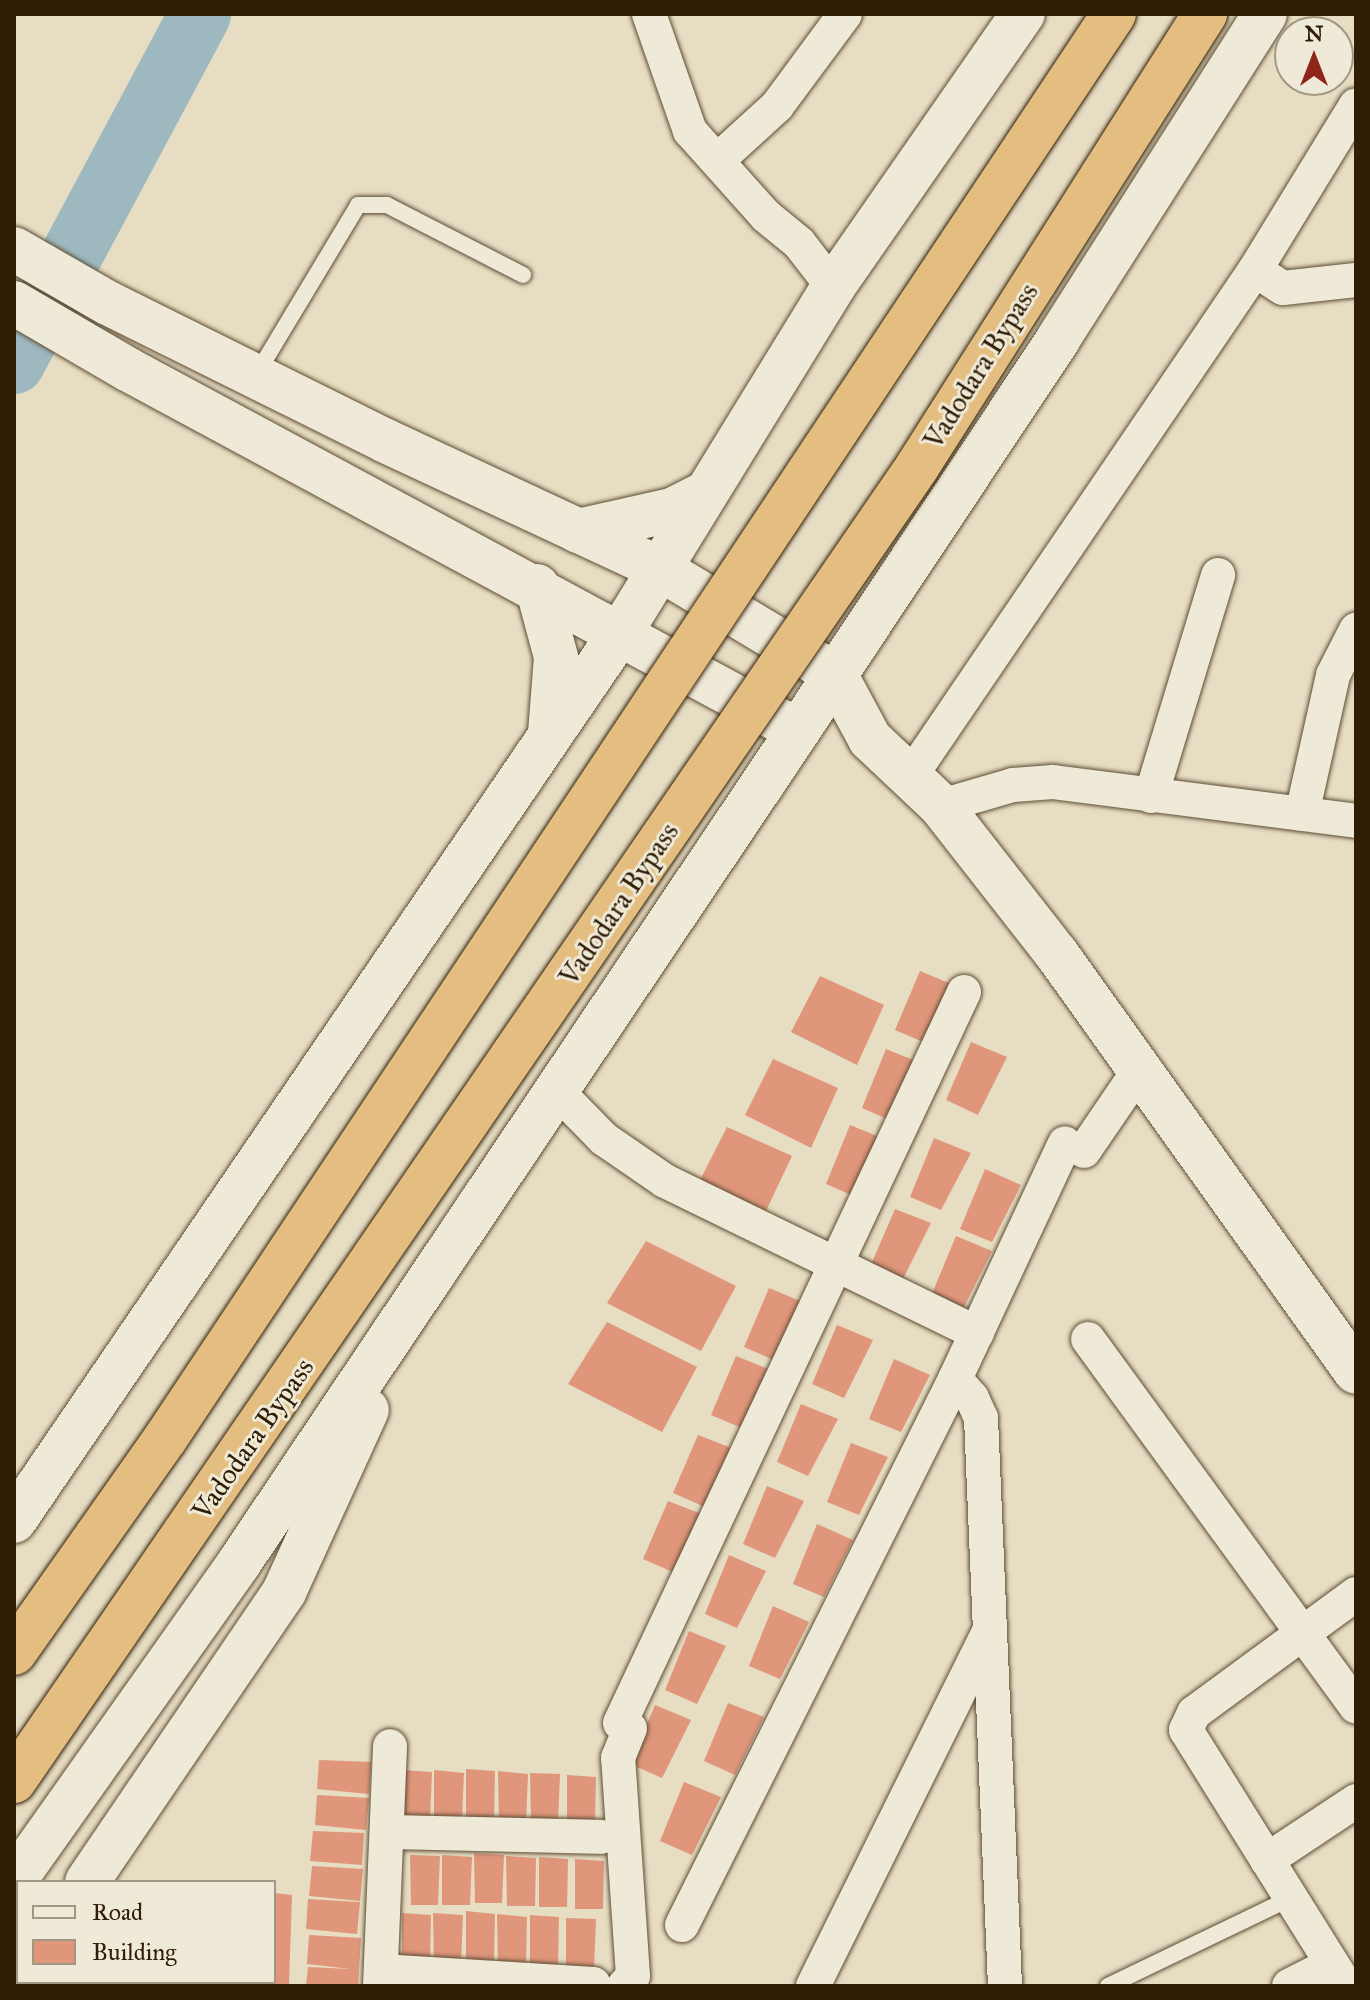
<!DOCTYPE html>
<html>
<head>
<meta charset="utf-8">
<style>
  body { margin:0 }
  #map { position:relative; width:1370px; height:2000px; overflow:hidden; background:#e7ddc2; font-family:"IM FELL Great Primer",serif }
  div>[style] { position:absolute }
  .river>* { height:62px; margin:-31px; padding:0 31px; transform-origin:31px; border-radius:31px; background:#9db8bf }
  .building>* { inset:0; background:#df967b }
  .roads { filter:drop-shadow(0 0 2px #5d4d35) drop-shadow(0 0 2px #5d4d35) }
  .lane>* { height:16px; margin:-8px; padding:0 8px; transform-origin:8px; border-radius:8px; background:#efe9d7 }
  .street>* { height:34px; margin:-17px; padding:0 17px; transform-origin:17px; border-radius:17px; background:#efe9d7 }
  .secondary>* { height:44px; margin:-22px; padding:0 22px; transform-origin:22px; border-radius:22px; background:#efe9d7 }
  .bridges { filter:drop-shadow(0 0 2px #2f1d06) drop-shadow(0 0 2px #2f1d06) }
  .highway-bridge>* { height:44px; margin:-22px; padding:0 22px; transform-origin:22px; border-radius:22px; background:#e4be81 }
  span { translate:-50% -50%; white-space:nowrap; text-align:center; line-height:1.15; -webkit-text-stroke:6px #efe9d7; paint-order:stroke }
  .street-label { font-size:28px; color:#2f1d06 }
  .frame { position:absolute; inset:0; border:16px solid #2f1d06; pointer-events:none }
  .legend { position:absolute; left:16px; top:1880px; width:260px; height:104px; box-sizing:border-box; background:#efe9d7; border:2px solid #a29783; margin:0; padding:10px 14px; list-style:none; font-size:24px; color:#2f1d06 }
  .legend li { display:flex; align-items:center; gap:16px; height:40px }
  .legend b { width:40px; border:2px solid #a29783 }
  .north { position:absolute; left:1274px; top:16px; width:80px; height:80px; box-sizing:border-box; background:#efe9d7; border:2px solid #a29783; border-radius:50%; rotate:0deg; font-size:22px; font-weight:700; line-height:32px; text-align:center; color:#2f1d06 }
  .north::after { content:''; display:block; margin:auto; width:28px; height:36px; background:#8f2418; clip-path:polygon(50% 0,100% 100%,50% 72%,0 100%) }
</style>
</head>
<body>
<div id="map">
  <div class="river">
    <div style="left:14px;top:363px;width:395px;rotate:-61.9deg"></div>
  </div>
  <div class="building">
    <div style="clip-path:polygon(920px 971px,956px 986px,928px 1044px,895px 1030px)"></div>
    <div style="clip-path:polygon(820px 976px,884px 1005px,857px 1065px,791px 1032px)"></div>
    <div style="clip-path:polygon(971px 1042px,1007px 1057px,978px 1115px,946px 1100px)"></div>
    <div style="clip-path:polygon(886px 1049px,923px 1064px,894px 1122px,862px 1108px)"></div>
    <div style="clip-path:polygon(773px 1059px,838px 1088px,811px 1148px,745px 1115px)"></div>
    <div style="clip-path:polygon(850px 1125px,887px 1140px,858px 1198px,826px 1184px)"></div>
    <div style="clip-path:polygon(727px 1127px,792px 1156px,764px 1215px,699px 1182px)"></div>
    <div style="clip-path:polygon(934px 1138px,971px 1153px,941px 1210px,910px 1197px)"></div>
    <div style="clip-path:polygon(985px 1169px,1021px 1185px,992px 1242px,960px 1229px)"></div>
    <div style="clip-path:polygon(895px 1209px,931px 1223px,902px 1281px,870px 1267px)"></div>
    <div style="clip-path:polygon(956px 1236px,992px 1251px,963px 1309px,931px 1296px)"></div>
    <div style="clip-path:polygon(646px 1241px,736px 1286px,701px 1351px,607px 1303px)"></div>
    <div style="clip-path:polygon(769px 1288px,805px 1303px,776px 1361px,744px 1347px)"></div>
    <div style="clip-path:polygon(607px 1322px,697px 1367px,662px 1432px,568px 1384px)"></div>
    <div style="clip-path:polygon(837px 1325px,873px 1340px,844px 1398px,812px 1384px)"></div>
    <div style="clip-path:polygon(736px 1356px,773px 1371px,744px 1429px,711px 1415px)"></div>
    <div style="clip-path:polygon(894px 1359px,930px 1375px,901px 1432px,869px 1419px)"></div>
    <div style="clip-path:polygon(801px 1404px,838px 1419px,808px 1476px,777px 1462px)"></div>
    <div style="clip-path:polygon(698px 1435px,734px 1449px,705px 1507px,673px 1493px)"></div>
    <div style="clip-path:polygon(851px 1443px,888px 1457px,859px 1515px,827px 1502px)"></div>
    <div style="clip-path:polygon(767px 1486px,804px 1501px,775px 1558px,743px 1544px)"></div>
    <div style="clip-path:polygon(668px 1501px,704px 1515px,675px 1573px,643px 1559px)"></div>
    <div style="clip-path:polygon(817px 1524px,853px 1540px,824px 1597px,793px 1584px)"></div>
    <div style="clip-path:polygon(729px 1555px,766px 1571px,737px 1628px,705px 1614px)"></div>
    <div style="clip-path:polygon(773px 1606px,809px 1622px,780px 1679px,749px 1666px)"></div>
    <div style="clip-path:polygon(689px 1631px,726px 1646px,697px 1704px,665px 1690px)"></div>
    <div style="clip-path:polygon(728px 1703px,764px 1717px,735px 1775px,704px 1761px)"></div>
    <div style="clip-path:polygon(655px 1705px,691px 1720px,662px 1778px,630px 1764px)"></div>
    <div style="clip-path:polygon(319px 1760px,371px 1762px,369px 1794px,317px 1789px)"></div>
    <div style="clip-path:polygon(466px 1769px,495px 1771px,494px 1819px,466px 1819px)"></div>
    <div style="clip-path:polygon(402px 1770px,432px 1772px,430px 1820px,403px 1820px)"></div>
    <div style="clip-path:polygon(434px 1770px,464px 1773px,462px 1820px,434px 1820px)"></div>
    <div style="clip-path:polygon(498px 1771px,528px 1774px,526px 1822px,499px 1822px)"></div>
    <div style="clip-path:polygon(530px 1773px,560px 1774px,558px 1822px,531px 1822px)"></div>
    <div style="clip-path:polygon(567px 1775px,596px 1777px,595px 1825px,567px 1825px)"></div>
    <div style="clip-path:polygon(684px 1782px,721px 1797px,692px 1855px,660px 1841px)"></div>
    <div style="clip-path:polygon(317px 1795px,369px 1798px,366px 1830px,315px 1825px)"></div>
    <div style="clip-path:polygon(313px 1831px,364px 1833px,362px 1865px,310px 1861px)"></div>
    <div style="clip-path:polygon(474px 1853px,504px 1855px,502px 1903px,475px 1903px)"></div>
    <div style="clip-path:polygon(410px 1855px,440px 1856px,438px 1905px,411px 1905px)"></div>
    <div style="clip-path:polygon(442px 1855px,472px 1857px,470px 1905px,442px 1905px)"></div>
    <div style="clip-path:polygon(506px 1856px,536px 1858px,535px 1906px,507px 1906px)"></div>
    <div style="clip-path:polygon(539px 1857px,568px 1859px,567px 1907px,539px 1907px)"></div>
    <div style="clip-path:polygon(575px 1859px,604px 1861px,603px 1909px,575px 1909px)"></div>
    <div style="clip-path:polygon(312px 1866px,363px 1869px,360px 1901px,309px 1896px)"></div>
    <div style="clip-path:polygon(274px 1893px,292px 1895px,289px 1984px,274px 1984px)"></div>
    <div style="clip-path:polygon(308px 1899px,360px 1902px,357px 1934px,306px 1929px)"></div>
    <div style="clip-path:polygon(466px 1911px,495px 1914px,494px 1962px,466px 1962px)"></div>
    <div style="clip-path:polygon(402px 1913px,431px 1915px,430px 1963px,402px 1963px)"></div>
    <div style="clip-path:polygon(433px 1913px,463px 1915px,461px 1963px,434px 1963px)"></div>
    <div style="clip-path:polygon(497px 1914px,527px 1917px,526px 1964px,498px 1964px)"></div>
    <div style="clip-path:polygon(530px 1915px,559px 1917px,558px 1965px,530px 1965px)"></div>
    <div style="clip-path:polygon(566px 1918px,596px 1919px,594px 1968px,566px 1968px)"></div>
    <div style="clip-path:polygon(309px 1935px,361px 1938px,358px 1986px,306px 1986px,308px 1967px,351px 1969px,307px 1964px)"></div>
  </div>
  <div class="roads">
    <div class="lane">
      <div style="left:256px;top:375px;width:198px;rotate:-59deg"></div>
      <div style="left:358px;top:205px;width:29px"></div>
      <div style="left:387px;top:205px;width:153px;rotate:27.2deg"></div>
      <div style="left:1108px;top:1986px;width:203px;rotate:-25.7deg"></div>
    </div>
    <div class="street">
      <div style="left:649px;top:14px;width:124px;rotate:70.7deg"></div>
      <div style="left:690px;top:131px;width:114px;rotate:48.2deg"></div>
      <div style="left:766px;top:216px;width:43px;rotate:39.3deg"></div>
      <div style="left:799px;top:243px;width:56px;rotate:52.3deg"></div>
      <div style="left:719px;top:159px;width:79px;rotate:-42.4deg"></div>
      <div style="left:777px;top:106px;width:114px;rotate:-53.5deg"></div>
      <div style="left:1255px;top:270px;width:33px;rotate:33deg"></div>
      <div style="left:1283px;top:288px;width:73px;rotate:-6.3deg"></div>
      <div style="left:910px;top:777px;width:613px;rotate:-55.77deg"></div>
      <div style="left:1255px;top:270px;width:193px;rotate:-58.5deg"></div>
      <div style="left:1151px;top:796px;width:231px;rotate:-73.1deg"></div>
      <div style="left:941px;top:806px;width:75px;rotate:-16.3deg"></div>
      <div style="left:1013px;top:785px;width:40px;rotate:-4.3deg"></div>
      <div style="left:1053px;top:782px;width:305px;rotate:7.3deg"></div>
      <div style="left:1302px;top:814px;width:142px;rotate:-77.4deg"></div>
      <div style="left:1333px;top:675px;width:51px;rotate:-62.9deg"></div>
      <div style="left:556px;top:1090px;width:69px;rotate:45.6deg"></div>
      <div style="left:604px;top:1139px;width:74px;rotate:34.5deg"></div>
      <div style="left:665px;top:1181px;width:347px;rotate:26deg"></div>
      <div style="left:1084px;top:1151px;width:99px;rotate:-55.7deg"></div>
      <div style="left:1088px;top:1339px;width:455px;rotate:53.9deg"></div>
      <div style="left:955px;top:1379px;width:25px;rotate:48deg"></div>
      <div style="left:972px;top:1398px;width:22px;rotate:66deg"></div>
      <div style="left:981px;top:1418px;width:569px;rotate:87.58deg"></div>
      <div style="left:620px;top:1723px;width:808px;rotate:-64.8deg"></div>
      <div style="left:387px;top:1832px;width:214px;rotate:1.3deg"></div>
      <div style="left:1267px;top:1860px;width:107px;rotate:-33.5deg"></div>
      <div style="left:682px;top:1925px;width:610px;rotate:-63.43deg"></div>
      <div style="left:955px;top:1379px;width:260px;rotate:-65deg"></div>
      <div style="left:381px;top:1971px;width:213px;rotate:3.5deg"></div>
      <div style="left:380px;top:1986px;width:240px;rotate:-87.6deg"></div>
      <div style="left:624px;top:1986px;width:13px;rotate:-48deg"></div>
      <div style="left:633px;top:1976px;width:219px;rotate:-93.9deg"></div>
      <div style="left:618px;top:1758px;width:32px;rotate:-68deg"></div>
      <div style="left:813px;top:1986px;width:394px;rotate:-63.6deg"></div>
      <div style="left:1289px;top:1986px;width:48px;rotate:-27.1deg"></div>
      <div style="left:1346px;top:1986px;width:302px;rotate:-122deg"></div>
      <div style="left:1186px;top:1730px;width:19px;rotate:-65deg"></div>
      <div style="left:1194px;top:1713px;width:201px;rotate:-36.3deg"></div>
    </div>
    <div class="secondary">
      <div style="left:14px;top:249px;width:108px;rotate:29.9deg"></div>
      <div style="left:108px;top:303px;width:310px;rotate:26.4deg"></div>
      <div style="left:386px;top:441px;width:302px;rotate:25deg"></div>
      <div style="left:660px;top:569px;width:204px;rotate:31deg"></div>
      <div style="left:835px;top:674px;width:74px;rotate:61.7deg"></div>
      <div style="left:870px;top:739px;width:98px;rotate:43.3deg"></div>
      <div style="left:941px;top:806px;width:187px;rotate:52deg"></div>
      <div style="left:1056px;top:953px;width:515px;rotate:54.4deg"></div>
      <div style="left:14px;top:303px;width:133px;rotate:30.2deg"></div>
      <div style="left:129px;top:370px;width:746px;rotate:28.32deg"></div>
      <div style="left:578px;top:531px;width:96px;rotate:-12.6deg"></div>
      <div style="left:672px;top:510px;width:38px;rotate:-27deg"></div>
      <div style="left:537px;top:586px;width:73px;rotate:75deg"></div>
      <div style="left:556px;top:657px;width:77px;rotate:94.5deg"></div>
      <div style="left:14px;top:1521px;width:1076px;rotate:-55.68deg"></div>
      <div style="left:621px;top:632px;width:405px;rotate:-58.4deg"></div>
      <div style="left:833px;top:287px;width:333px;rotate:-55.2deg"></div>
      <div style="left:14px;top:1881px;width:390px;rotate:-54.7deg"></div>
      <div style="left:239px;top:1563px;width:1002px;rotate:-56.1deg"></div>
      <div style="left:798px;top:731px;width:470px;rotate:-56.4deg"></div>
      <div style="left:1058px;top:339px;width:385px;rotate:-57.5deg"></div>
      <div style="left:87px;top:1882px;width:351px;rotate:-55.8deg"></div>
      <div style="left:284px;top:1592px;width:200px;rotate:-65.5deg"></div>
      <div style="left:146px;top:1982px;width:4px;rotate:76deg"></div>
      <div style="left:15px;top:1986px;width:5px;rotate:-53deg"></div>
    </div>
  </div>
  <div class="bridges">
    <div class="highway-bridge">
      <div style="left:14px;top:1653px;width:262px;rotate:-54.8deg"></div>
      <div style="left:165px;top:1439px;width:1712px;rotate:-56.34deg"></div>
      <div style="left:14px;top:1781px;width:1594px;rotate:-55.5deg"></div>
      <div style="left:917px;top:467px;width:537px;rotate:-57.55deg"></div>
    </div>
  </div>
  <div class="street-label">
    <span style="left:981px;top:366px;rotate:-58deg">Vadodara Bypass</span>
    <span style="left:619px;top:904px;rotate:-56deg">Vadodara Bypass</span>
    <span style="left:253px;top:1439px;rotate:-55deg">Vadodara Bypass</span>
  </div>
  <div class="frame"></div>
  <ul class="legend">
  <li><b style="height:10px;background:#efe9d7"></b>Road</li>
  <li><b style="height:22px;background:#df967b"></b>Building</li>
  </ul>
  <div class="north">N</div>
</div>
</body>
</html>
